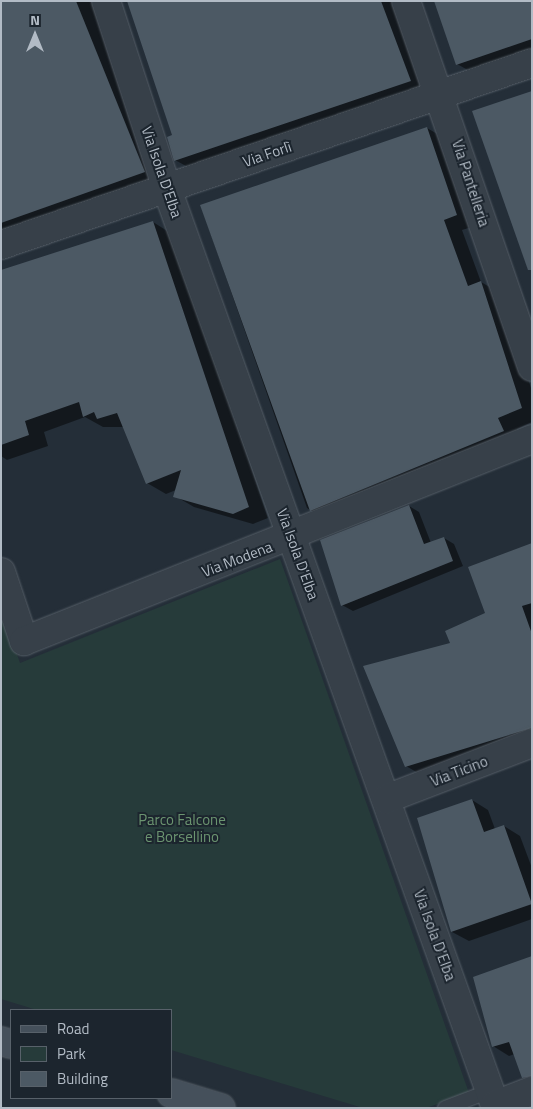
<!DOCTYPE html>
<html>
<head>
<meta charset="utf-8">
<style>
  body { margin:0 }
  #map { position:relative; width:533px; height:1109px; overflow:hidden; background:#242e38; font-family:"Titillium Web",sans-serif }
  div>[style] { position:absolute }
  .green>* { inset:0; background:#263b3a }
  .shadow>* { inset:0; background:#0007 }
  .building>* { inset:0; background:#4c5964 }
  .roads { filter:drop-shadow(0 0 1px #555e67) drop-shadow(0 0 1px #555e67) }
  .lane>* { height:14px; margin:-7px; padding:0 7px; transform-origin:7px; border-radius:7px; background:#374049 }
  .street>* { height:28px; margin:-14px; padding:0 14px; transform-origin:14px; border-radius:14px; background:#374049 }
  .secondary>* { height:28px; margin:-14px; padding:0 14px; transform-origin:14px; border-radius:14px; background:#45505b }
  span { translate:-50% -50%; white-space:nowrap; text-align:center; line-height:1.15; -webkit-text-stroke:4px #1c252e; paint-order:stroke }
  .street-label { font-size:15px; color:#b2bbc5 }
  .park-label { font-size:15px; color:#6b9470 }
  .frame { position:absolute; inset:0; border:2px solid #b2bbc5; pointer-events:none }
  .legend { position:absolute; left:10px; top:1009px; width:162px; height:90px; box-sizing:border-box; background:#1c252e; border:1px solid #58616a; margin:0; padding:6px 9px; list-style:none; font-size:15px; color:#b2bbc5 }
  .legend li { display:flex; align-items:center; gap:10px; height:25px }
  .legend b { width:25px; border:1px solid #58616a }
  .north { position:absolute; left:10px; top:10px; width:50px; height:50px; -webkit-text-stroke:4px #1c252e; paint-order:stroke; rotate:0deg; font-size:14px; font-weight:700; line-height:20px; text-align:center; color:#b2bbc5 }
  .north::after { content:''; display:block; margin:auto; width:18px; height:22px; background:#b2bbc5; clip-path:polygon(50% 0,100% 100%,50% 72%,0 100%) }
</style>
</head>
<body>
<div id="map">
  <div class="green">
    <div style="clip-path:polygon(280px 559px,469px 1093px,426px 1108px,363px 1108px,171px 1050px,171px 1010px,37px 1010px,1px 999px,1px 609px,20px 663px)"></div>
  </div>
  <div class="shadow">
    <div style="clip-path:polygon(1px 1px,91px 1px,163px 183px,1px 240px)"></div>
    <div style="clip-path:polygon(128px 1px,395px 1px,430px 92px,195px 171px,175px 160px,174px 136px)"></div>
    <div style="clip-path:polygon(532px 1px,532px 56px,477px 75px,457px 64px)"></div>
    <div style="clip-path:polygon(427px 128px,446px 139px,475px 226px,462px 230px,481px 282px,500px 293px,532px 391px,532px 422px,517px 429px,523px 442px,327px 519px,307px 508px,201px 206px)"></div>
    <div style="clip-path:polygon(153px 222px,172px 234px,268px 518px,253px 524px,194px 507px,175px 496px,176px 490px,166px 494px,147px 483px,125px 427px,103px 427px,85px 417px,44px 432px,48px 446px,7px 460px,1px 456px,1px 272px)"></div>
    <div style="clip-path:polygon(409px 506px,419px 512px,431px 543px,444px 538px,454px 544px,463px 566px,353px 611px,342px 605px)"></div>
    <div style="clip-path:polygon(532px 544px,532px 744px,425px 777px,406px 766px,365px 667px,451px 644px,487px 614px)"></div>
    <div style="clip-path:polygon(472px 800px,488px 810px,495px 829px,504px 826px,520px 836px,532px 868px,532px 919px,469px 941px,452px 932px,418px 819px)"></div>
    <div style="clip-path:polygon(532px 957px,515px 1054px,509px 1056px,493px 1046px)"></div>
  </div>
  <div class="building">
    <div style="clip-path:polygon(1px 1px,76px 1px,145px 172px,1px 223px)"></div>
    <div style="clip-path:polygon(127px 1px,381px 1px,411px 81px,174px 161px,167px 137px,172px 135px)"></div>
    <div style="clip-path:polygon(434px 1px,532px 1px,532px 39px,456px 65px)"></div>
    <div style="clip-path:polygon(532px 91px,532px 270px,528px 270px,472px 111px)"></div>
    <div style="clip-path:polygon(427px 127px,457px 215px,444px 220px,468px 286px,481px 281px,522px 408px,498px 418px,504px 431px,310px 511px,200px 205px)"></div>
    <div style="clip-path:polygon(153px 221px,249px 507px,233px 514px,173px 497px,181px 470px,146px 484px,117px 413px,97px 419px,94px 412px,83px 417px,79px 402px,25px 421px,29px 435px,1px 445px,1px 270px)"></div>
    <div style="clip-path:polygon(409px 505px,424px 544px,444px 537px,453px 561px,341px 606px,320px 540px)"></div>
    <div style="clip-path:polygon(532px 543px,532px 603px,522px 606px,532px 634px,532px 728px,405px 767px,363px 666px,450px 643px,445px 631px,485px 613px,468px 567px)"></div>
    <div style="clip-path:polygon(472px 799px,484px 832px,504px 825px,532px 904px,451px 932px,417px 818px)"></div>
    <div style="clip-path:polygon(532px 956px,532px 1076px,522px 1078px,509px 1042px,492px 1047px,473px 977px)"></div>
  </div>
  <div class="roads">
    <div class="lane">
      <div style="left:445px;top:1108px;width:48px;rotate:-20.7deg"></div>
    </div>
    <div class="street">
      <div style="left:106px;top:1px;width:198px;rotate:72deg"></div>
      <div style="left:167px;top:189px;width:973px;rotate:70.3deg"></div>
      <div style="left:495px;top:1105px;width:40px;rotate:-21deg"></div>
      <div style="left:406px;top:1px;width:387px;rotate:71deg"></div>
      <div style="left:1px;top:245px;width:561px;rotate:-18.92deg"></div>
      <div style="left:1px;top:572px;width:73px;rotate:71.6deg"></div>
      <div style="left:24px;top:641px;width:547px;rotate:-21.68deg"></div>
      <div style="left:386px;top:799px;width:156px;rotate:-21deg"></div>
    </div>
    <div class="secondary">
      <div style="left:1px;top:1041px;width:10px;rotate:17deg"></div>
      <div style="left:171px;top:1093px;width:52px;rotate:16.7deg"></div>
    </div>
  </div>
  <div class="street-label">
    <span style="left:267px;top:154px;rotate:-19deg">Via Forlì</span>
    <span style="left:162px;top:172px;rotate:71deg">Via Isola D'Elba</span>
    <span style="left:471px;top:183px;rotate:72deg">Via Pantelleria</span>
    <span style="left:298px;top:554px;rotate:70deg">Via Isola D'Elba</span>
    <span style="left:237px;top:559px;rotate:-21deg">Via Modena</span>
    <span style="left:459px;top:771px;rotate:-21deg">Via Ticino</span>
    <span style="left:435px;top:935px;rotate:70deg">Via Isola D'Elba</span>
  </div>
  <div class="park-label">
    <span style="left:182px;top:828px">Parco Falcone<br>e Borsellino</span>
  </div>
  <div class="frame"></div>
  <ul class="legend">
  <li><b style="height:6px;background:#45505b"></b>Road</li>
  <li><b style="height:14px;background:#263b3a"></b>Park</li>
  <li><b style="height:14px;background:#4c5964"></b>Building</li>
  </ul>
  <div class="north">N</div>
</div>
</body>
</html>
